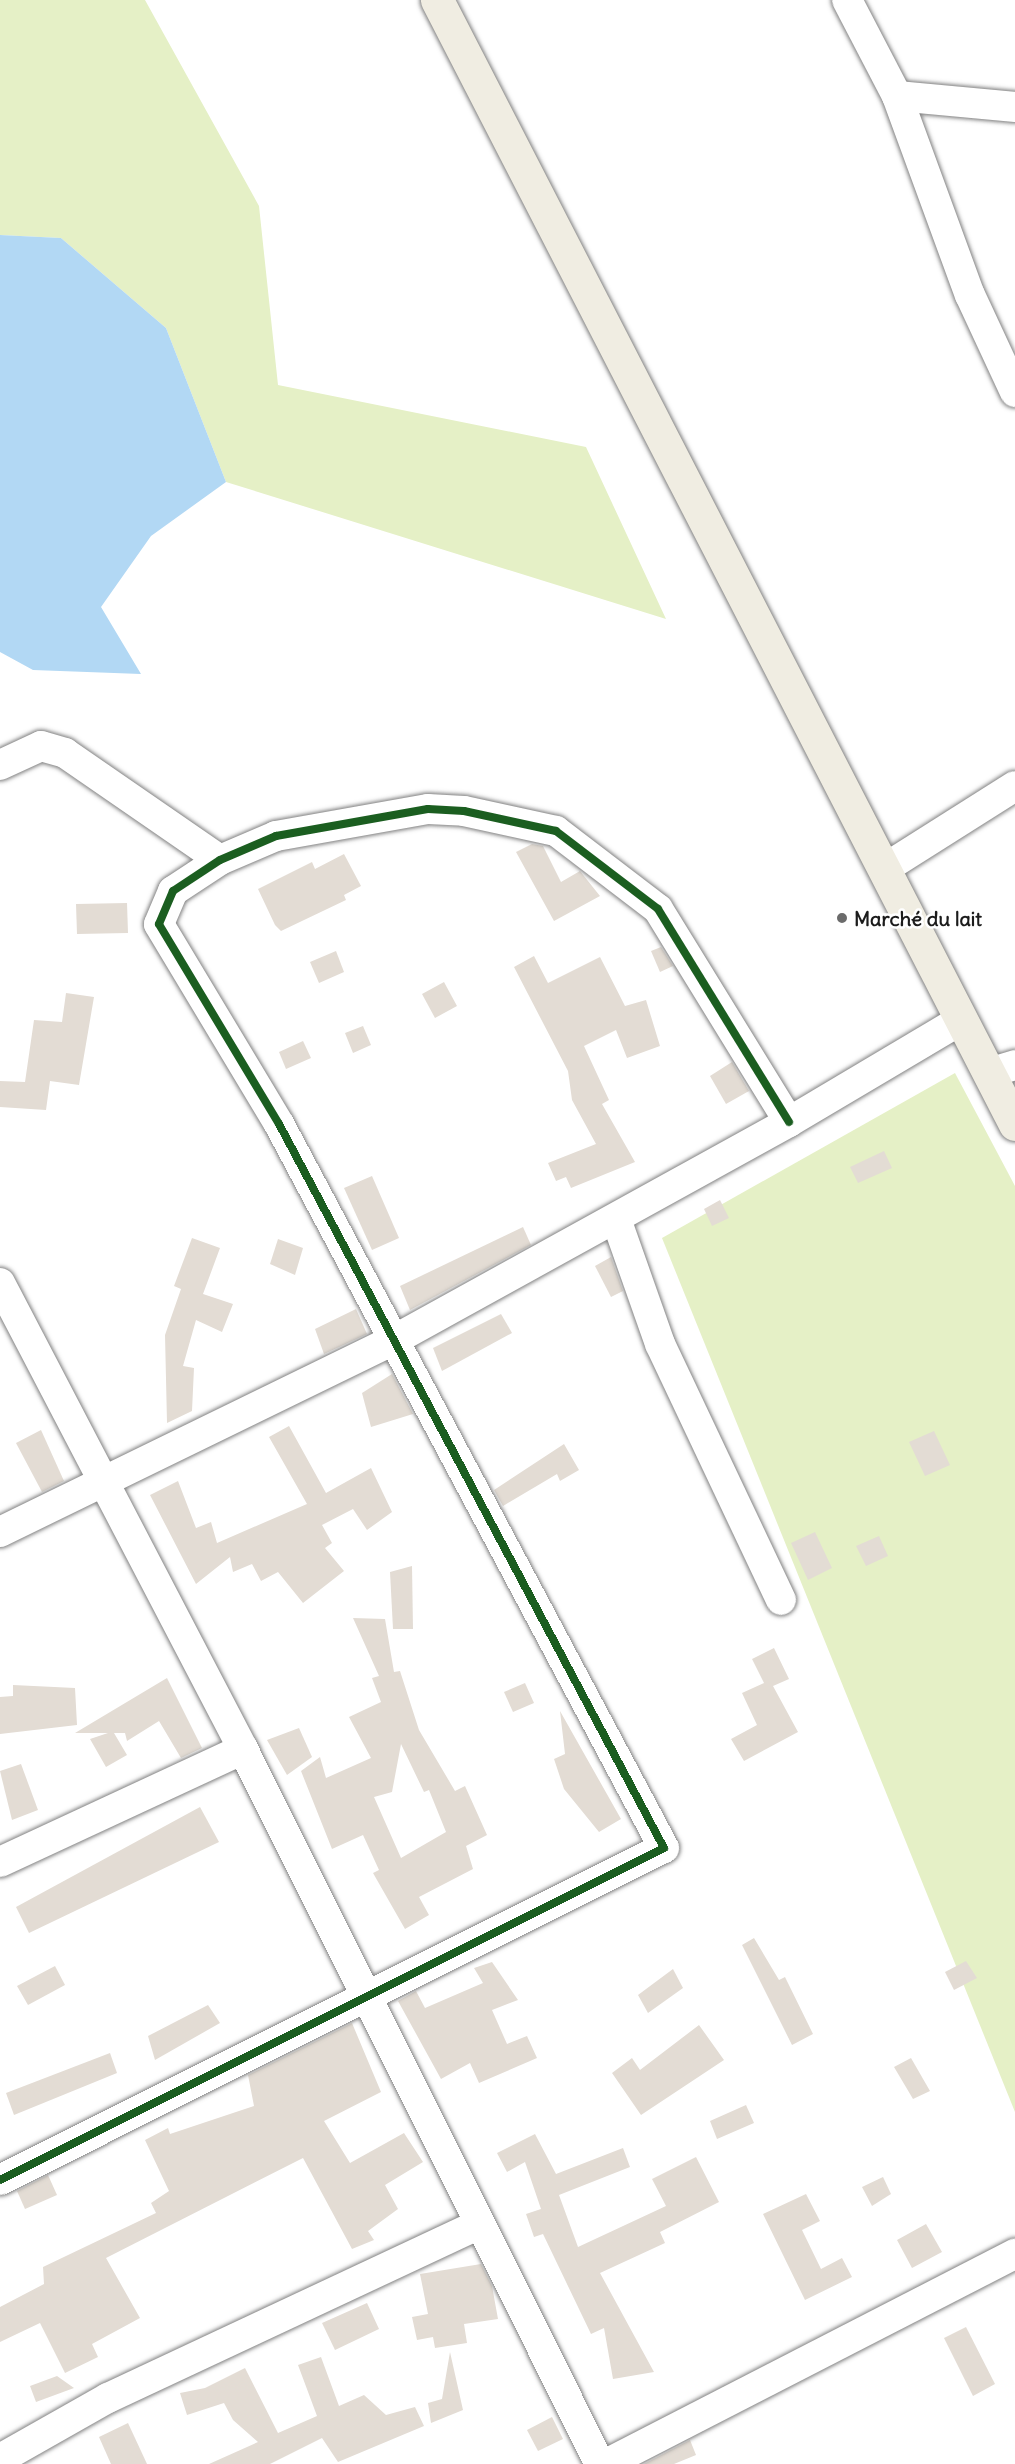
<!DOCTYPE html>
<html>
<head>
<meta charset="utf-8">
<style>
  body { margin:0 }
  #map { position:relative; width:1015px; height:2464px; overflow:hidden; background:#fff; font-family:Delius,sans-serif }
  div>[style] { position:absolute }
  .green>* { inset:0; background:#e5f0c6 }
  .water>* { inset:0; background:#b2d8f4 }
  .building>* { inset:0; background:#e3dcd4 }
  .roads { filter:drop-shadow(0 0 2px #828282) drop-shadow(0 0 2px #828282) }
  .minor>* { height:30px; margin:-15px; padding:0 15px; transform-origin:15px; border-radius:15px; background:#fff }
  .highway>* { height:33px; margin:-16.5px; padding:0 16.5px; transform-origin:16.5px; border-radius:16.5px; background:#f0ede2 }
  .cycleway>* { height:8px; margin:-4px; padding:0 4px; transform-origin:4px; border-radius:4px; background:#1b5e20 }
  .dots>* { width:16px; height:16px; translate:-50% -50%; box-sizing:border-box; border:3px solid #fff; border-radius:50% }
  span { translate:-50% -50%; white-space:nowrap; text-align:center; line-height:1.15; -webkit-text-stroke:5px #fff; paint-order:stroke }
  .poi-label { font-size:20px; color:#1c1c1c; font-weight:700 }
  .left { translate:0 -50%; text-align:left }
</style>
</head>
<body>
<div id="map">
  <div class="green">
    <div style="clip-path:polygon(0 0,145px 0,259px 206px,278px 385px,586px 447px,666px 619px,226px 482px,166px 328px,61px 238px,0 235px)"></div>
    <div style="clip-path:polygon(955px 1073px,1015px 1186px,1015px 2112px,662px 1238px)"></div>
  </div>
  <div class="water">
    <div style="clip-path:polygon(0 235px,61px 238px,166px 328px,226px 482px,151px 536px,101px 607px,141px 674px,33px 670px,0 652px)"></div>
  </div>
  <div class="building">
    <div style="clip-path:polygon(532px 844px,543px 846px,561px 882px,580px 871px,600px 896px,554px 921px,516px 852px)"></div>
    <div style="clip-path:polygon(344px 854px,361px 886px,344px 895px,346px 900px,281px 931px,275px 925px,258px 889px,312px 862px,315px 869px)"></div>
    <div style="clip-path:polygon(127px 903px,128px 933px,77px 934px,76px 904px)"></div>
    <div style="clip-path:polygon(661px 947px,673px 966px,660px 972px,651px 951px)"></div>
    <div style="clip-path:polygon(336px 951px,344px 972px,319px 983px,310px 962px)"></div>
    <div style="clip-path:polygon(534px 956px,548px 983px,600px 957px,625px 1006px,646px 1000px,660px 1046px,627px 1058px,616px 1030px,584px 1046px,609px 1100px,602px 1104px,635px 1162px,571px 1188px,566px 1177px,556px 1181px,548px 1163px,596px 1144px,572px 1100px,568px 1071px,514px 967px)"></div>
    <div style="clip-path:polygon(444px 982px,457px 1006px,435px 1018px,422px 994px)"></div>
    <div style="clip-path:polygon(66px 993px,94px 997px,79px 1085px,50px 1081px,46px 1110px,0 1107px,0 1081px,25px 1082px,34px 1020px,62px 1022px)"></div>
    <div style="clip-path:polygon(363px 1026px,371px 1045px,353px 1053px,345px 1033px)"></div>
    <div style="clip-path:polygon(303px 1041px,311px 1058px,286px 1069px,279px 1052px)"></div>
    <div style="clip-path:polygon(732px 1062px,749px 1091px,726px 1104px,710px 1076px)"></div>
    <div style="clip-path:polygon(884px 1151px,892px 1168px,858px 1183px,850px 1167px)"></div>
    <div style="clip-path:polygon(372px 1176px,399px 1238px,372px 1250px,344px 1188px)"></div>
    <div style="clip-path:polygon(720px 1200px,729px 1218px,712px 1226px,704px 1209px)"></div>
    <div style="clip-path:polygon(523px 1227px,531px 1245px,410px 1310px,400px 1286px)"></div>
    <div style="clip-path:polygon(192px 1238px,220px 1248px,203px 1294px,233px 1304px,222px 1332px,196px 1320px,183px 1366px,194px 1368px,192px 1411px,167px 1423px,165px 1335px,181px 1289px,174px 1286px)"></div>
    <div style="clip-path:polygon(278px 1239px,303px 1248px,295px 1275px,270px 1264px)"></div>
    <div style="clip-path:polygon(611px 1257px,623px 1291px,611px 1297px,595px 1266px)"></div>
    <div style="clip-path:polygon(356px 1309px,367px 1334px,324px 1354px,315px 1329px)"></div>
    <div style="clip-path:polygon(501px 1314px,512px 1333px,442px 1371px,433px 1348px)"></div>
    <div style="clip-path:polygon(392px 1374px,413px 1414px,371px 1427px,362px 1393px)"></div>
    <div style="clip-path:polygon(289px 1426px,326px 1493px,371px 1468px,392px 1512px,367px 1530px,353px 1509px,322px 1525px,332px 1543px,325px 1548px,344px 1571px,303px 1603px,278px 1572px,261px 1581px,252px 1564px,233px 1572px,230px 1557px,196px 1584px,150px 1495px,178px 1481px,196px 1528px,211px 1522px,217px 1543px,307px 1504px,269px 1437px)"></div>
    <div style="clip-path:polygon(41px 1430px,64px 1481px,42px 1492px,16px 1443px)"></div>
    <div style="clip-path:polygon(934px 1431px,950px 1465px,925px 1476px,909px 1442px)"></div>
    <div style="clip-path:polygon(564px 1444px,579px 1470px,560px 1481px,557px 1474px,503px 1506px,494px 1490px)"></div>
    <div style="clip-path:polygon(815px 1532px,832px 1568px,808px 1580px,791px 1543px)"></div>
    <div style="clip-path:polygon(879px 1536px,888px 1556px,866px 1566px,856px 1546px)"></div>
    <div style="clip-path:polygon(412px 1566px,413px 1629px,393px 1629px,390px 1572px)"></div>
    <div style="clip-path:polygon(evenodd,353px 1618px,385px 1619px,394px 1672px,400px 1671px,419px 1730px,455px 1791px,465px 1786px,487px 1835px,466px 1846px,473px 1869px,419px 1897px,429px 1915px,405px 1929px,373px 1873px,379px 1870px,363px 1835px,332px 1849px,301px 1771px,320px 1757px,326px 1778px,371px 1758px,349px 1717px,381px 1702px,372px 1678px,379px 1676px,353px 1618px,401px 1744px,424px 1792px,429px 1790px,446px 1832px,401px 1858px,374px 1797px,392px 1792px,401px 1744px)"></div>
    <div style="clip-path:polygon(774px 1648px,789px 1679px,773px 1686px,798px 1732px,744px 1761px,731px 1739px,757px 1725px,742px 1693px,764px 1683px,752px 1659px)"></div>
    <div style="clip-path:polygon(167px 1678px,202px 1748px,181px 1758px,159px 1721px,127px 1741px,125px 1733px,114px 1733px,127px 1755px,106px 1767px,90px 1739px,108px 1733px,75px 1733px)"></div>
    <div style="clip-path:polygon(525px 1683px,534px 1703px,513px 1712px,504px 1692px)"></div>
    <div style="clip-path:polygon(13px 1685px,75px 1688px,77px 1725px,0 1734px,0 1697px,13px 1696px)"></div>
    <div style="clip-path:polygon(560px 1711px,621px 1819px,599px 1832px,564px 1789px,554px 1759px,565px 1754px)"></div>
    <div style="clip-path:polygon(299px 1728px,312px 1757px,287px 1775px,267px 1740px)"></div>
    <div style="clip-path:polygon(21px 1764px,38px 1810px,12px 1820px,0 1771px)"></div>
    <div style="clip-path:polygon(200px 1807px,219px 1842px,29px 1933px,16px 1907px)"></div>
    <div style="clip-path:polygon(754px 1938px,779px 1980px,785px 1977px,813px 2034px,792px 2045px,742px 1945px)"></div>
    <div style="clip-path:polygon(966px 1961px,977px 1978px,954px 1990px,945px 1972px)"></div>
    <div style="clip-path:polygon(492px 1962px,518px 2000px,492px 2010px,507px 2044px,527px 2036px,537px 2058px,479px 2083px,470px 2063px,441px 2079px,398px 2001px,416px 1991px,425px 2008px,483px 1983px,474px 1968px)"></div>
    <div style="clip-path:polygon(55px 1966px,65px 1985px,28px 2005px,17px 1986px)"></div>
    <div style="clip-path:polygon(673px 1969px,683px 1988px,648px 2013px,638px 1995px)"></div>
    <div style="clip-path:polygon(208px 2005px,220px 2023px,155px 2060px,148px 2036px)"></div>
    <div style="clip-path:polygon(352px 2023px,381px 2092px,324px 2121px,350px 2163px,404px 2133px,423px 2162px,385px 2185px,398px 2209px,368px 2231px,374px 2240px,352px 2249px,303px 2158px,106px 2258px,140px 2318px,92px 2344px,98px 2357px,65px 2373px,40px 2323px,0 2342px,0 2307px,44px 2284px,43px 2267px,156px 2213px,151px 2203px,169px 2191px,145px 2140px,168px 2128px,170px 2134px,254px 2106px,248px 2075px)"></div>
    <div style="clip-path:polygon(699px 2025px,724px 2060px,641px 2115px,612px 2073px,632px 2058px,640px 2070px)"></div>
    <div style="clip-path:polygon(110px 2053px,117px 2073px,14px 2115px,6px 2093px)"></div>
    <div style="clip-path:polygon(911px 2058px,930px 2091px,913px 2099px,894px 2067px)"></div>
    <div style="clip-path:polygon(746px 2105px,754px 2123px,717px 2139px,710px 2121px)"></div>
    <div style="clip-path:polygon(535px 2134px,556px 2174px,623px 2148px,630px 2167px,559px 2195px,578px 2247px,666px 2206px,652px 2179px,696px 2157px,719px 2202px,660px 2232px,665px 2243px,600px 2273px,654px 2372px,613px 2379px,604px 2328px,591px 2334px,543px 2234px,534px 2237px,526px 2214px,541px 2209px,525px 2162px,507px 2172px,497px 2153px)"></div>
    <div style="clip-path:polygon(48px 2175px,57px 2195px,25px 2209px,17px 2191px)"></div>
    <div style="clip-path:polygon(883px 2177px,891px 2194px,872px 2206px,862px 2187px)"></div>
    <div style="clip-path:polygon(806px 2194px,820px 2221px,802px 2230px,821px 2269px,842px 2258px,852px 2277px,805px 2300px,763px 2214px)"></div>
    <div style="clip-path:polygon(926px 2224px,942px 2252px,912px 2268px,897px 2240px)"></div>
    <div style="clip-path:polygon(481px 2264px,492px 2286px,498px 2319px,464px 2324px,467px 2343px,435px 2348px,433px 2337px,417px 2340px,412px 2317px,428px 2314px,420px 2274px)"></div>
    <div style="clip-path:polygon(367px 2303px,379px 2329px,335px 2350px,322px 2323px)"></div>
    <div style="clip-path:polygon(966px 2327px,995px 2384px,973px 2396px,944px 2338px)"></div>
    <div style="clip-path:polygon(450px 2352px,463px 2410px,431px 2423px,428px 2403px,442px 2399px)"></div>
    <div style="clip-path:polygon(321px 2357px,339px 2406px,364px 2395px,386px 2415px,415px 2407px,424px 2426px,338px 2462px,322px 2438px,270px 2464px,209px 2464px,258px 2442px,233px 2420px,224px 2403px,187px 2415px,180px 2393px,205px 2388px,245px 2368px,278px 2433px,317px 2416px,298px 2365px)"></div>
    <div style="clip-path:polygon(57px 2376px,74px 2388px,36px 2402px,30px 2386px)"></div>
    <div style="clip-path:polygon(552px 2417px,563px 2439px,538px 2451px,527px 2430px)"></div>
    <div style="clip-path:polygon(128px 2423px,147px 2464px,111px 2464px,99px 2437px)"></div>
    <div style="clip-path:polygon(690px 2440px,696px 2455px,674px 2464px,644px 2464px)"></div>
  </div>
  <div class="roads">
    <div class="minor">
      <div style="left:847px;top:0;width:108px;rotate:62.5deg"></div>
      <div style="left:897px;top:96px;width:212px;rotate:69.9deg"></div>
      <div style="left:970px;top:295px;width:107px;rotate:65.1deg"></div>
      <div style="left:897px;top:96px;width:119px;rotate:5.3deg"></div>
      <div style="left:0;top:765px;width:45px;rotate:-24.9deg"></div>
      <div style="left:41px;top:746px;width:25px;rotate:16deg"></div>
      <div style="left:65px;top:753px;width:188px;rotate:34.6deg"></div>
      <div style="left:887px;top:867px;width:151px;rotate:-32.3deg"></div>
      <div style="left:989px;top:1073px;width:27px;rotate:-17deg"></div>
      <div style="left:616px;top:1219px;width:133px;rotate:70.6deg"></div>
      <div style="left:660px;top:1344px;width:283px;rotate:64.7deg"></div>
      <div style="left:0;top:1283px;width:526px;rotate:62.46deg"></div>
      <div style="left:243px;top:1749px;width:799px;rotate:63.47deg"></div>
      <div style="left:0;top:1532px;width:438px;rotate:-26deg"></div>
      <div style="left:394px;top:1340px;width:451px;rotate:-28.9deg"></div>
      <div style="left:789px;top:1122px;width:200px;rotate:-30.7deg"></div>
      <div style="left:0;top:1862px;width:268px;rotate:-24.9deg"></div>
      <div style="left:0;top:2180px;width:742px;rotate:-26.57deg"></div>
      <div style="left:664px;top:1848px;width:820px;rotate:-118deg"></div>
      <div style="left:279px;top:1124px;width:233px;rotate:-121deg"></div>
      <div style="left:159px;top:924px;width:36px;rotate:-67deg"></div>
      <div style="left:173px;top:891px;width:56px;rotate:-33.4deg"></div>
      <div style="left:220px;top:860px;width:61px;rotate:-23.2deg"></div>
      <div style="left:276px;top:836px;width:154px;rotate:-10.1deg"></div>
      <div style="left:428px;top:809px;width:36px;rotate:3deg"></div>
      <div style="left:464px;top:811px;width:94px;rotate:12.3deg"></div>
      <div style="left:556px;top:831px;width:128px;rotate:37.4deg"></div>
      <div style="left:658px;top:909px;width:250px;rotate:58.4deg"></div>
      <div style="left:0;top:2459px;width:124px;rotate:-29.5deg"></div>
      <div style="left:108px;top:2398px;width:408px;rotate:-25.1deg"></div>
      <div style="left:606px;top:2464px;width:460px;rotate:-27.2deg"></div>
    </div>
    <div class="highway">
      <div style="left:437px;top:0;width:1264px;rotate:62.79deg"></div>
    </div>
  </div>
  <div class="cycleway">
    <div style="left:0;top:2180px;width:742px;rotate:-26.57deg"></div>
    <div style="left:664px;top:1848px;width:820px;rotate:-118deg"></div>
    <div style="left:279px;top:1124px;width:233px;rotate:-121deg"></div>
    <div style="left:159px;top:924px;width:36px;rotate:-67deg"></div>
    <div style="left:173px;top:891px;width:56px;rotate:-33.4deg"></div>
    <div style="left:220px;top:860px;width:61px;rotate:-23.2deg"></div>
    <div style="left:276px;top:836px;width:154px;rotate:-10.1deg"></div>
    <div style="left:428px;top:809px;width:36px;rotate:3deg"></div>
    <div style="left:464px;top:811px;width:94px;rotate:12.3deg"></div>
    <div style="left:556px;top:831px;width:128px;rotate:37.4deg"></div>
    <div style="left:658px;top:909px;width:250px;rotate:58.4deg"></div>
  </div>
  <div class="dots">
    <div style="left:842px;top:918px;background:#6b6b6b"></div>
  </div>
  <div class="poi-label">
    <span class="left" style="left:854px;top:918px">Marché du lait</span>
  </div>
</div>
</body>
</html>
